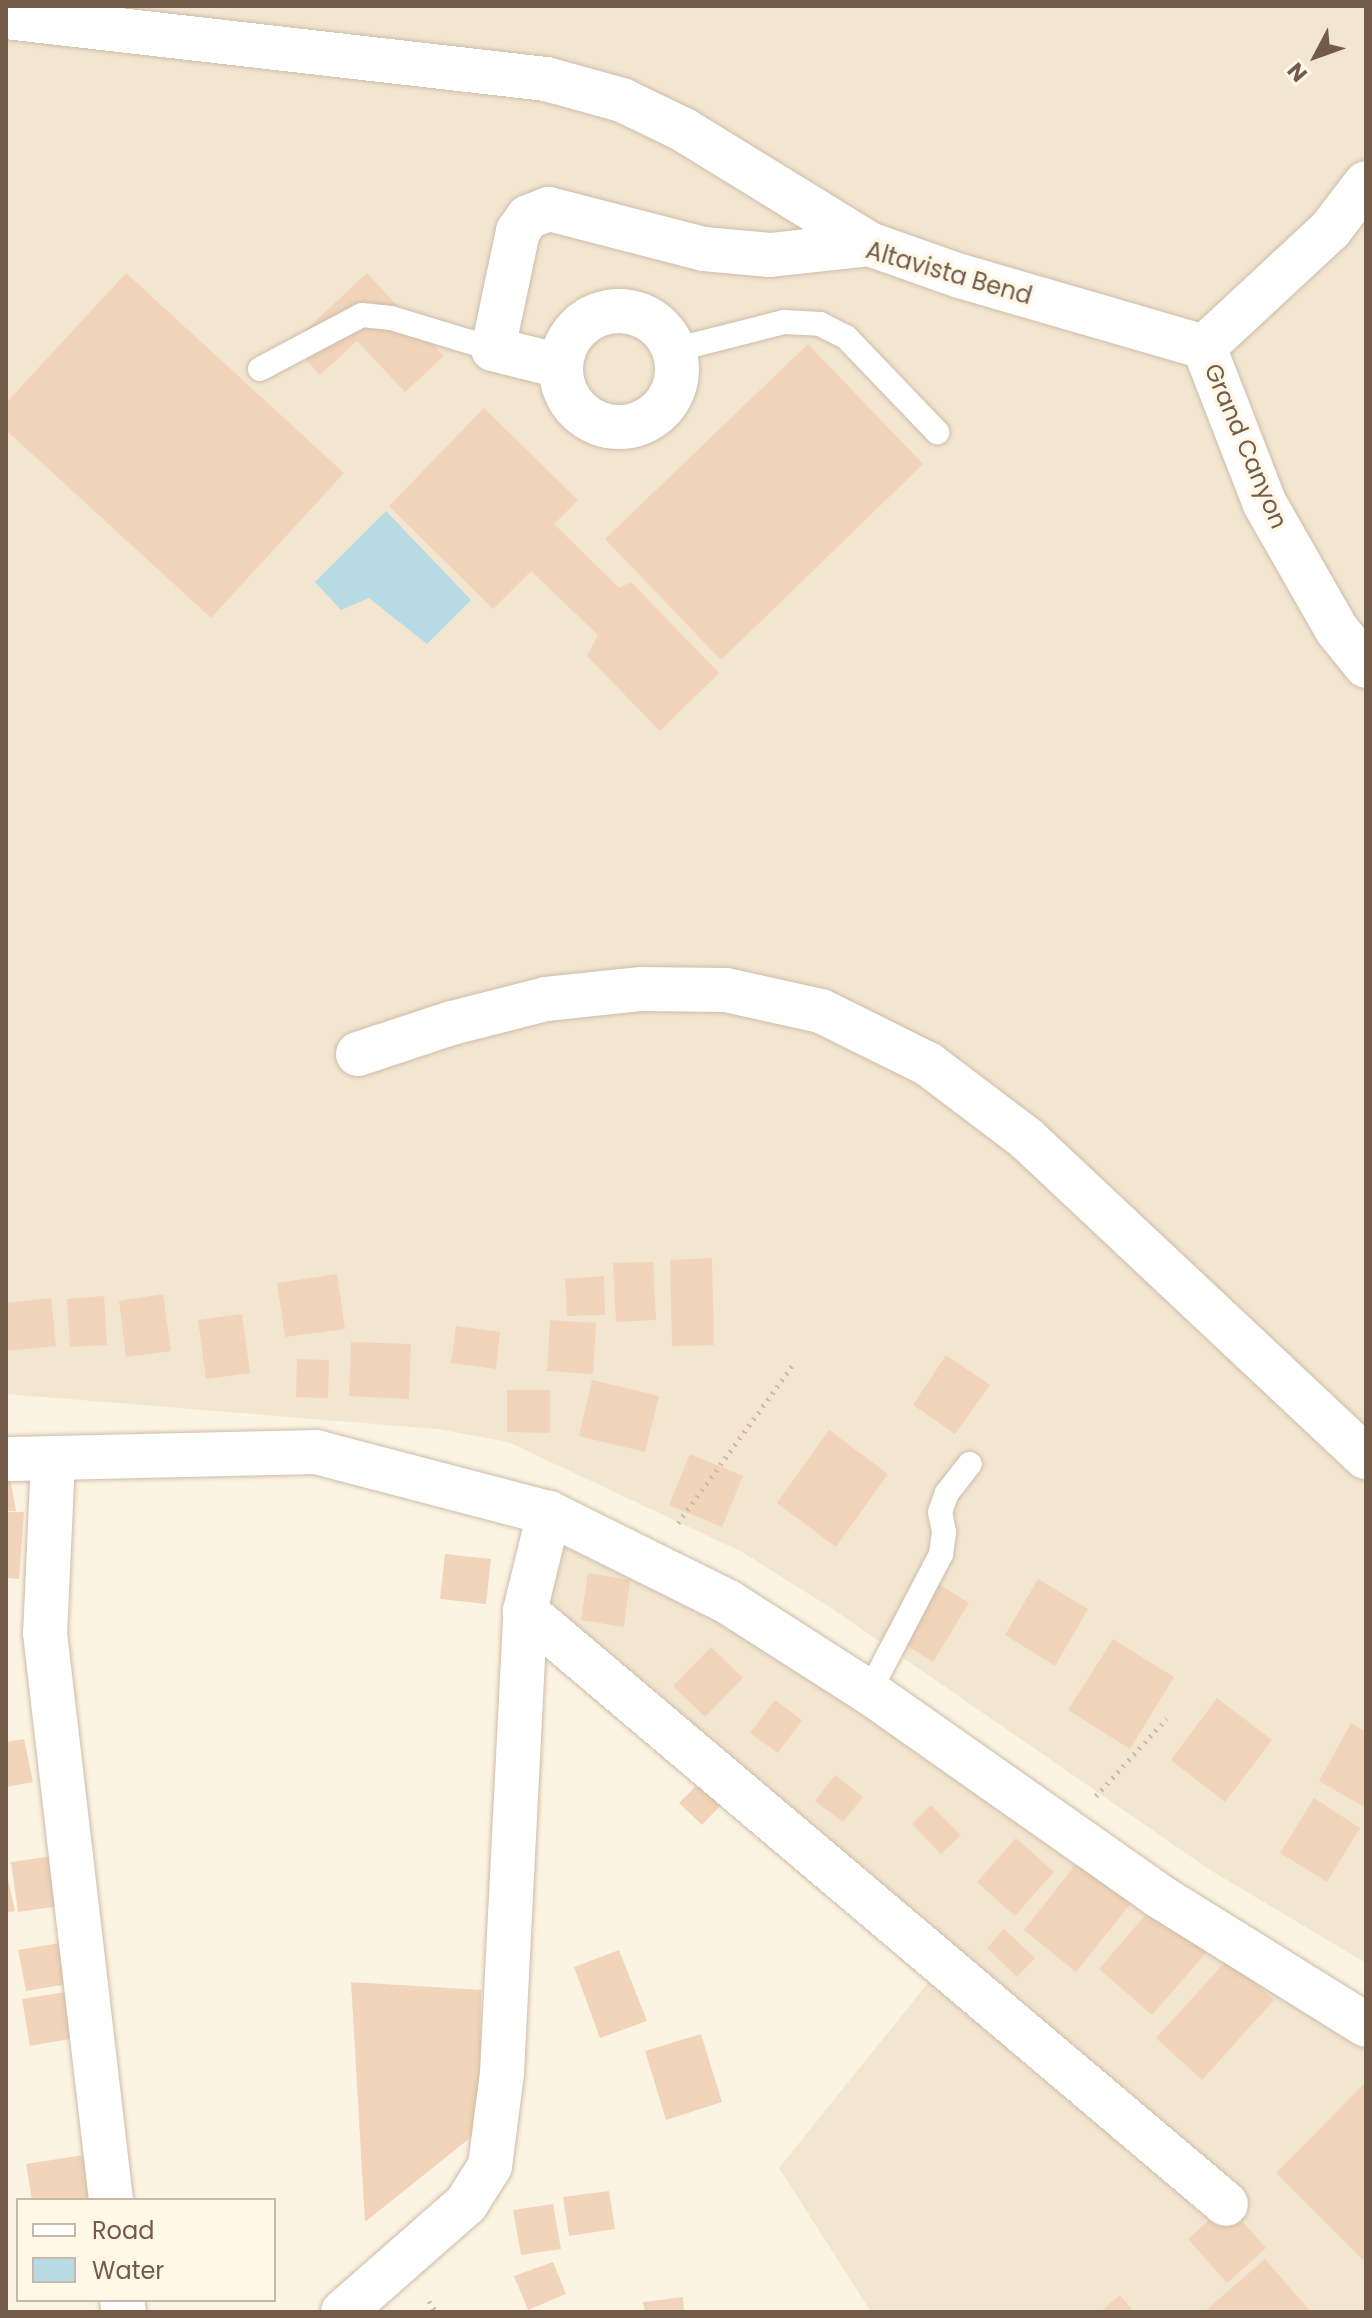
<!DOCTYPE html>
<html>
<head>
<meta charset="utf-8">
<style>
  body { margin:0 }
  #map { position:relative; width:1372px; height:2318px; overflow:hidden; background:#fcf4e2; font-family:Poppins,sans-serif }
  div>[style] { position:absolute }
  .residential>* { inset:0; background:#f3e6d0 }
  .water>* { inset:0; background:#b7dae5 }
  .building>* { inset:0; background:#f1d4b9 }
  .path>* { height:5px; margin-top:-2.5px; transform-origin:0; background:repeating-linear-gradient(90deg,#d6b89d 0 2px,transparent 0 8px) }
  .roads { filter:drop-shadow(0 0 2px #cdbca9) drop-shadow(0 0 2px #cdbca9) }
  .service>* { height:24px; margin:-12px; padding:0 12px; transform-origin:12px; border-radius:12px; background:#fff }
  .minor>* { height:44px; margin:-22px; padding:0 22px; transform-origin:22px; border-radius:22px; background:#fff }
  .minor>.ring { margin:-22px; padding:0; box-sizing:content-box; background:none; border:44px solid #fff; border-radius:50% }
  span { translate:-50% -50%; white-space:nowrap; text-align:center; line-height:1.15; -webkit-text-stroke:7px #fff8e8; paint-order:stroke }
  .street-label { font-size:24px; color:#735b49 }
  .frame { position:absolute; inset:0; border:8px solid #735b49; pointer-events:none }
  .legend { position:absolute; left:16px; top:2198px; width:260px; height:104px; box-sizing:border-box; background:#fff8e8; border:2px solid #c7b9a8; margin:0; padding:10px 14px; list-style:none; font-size:24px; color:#735b49 }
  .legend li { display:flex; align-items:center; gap:16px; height:40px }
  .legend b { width:40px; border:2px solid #c7b9a8 }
  .north { position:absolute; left:1276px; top:16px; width:80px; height:80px; -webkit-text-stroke:6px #fff8e8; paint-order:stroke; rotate:229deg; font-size:22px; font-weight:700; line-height:32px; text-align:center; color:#735b49 }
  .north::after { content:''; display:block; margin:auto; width:28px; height:36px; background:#735b49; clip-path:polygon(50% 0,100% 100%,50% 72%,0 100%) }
</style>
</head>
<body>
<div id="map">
  <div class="residential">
    <div style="clip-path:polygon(6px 6px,1366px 6px,1366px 1963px,1210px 1870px,834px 1610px,744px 1553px,508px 1442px,437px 1429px,6px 1394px)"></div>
    <div style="clip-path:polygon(523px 1506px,744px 1622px,1366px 2035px,1366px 2312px,871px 2312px,779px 2168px,944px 1963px,526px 1613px)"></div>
  </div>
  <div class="water">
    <div style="clip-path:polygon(386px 511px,471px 600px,427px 644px,369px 598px,341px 610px,315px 582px)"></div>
  </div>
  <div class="building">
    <div style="clip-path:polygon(126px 273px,344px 473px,211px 618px,6px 430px,6px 403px)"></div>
    <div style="clip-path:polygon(367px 273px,444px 356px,405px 392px,357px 341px,320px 375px,291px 344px)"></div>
    <div style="clip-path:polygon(808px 344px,923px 464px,721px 660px,605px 539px)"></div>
    <div style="clip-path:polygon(484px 408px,578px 500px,554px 524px,619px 588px,631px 582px,719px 673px,660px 731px,587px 656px,598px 635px,531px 571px,493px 609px,389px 506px)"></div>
    <div style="clip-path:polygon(712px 1258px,714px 1345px,672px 1346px,670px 1260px)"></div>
    <div style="clip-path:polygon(653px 1262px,656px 1320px,616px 1322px,613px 1263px)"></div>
    <div style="clip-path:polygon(337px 1274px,345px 1329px,285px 1337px,277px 1283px)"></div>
    <div style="clip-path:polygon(604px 1276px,605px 1315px,567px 1316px,565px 1279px)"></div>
    <div style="clip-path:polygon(163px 1294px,171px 1351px,126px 1357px,119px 1301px)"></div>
    <div style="clip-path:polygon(104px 1296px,107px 1345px,70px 1347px,67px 1299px)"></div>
    <div style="clip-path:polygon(51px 1298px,56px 1346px,6px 1351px,6px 1303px)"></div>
    <div style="clip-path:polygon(242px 1314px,250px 1373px,206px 1379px,198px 1320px)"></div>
    <div style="clip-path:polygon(550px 1320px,596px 1323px,593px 1374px,547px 1371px)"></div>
    <div style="clip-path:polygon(456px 1326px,500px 1332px,496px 1369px,451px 1363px)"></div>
    <div style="clip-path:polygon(351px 1342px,411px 1344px,409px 1399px,349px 1396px)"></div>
    <div style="clip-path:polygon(946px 1355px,990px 1385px,955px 1434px,913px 1405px)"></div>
    <div style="clip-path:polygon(297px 1359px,329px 1360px,328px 1398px,296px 1397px)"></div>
    <div style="clip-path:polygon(592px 1380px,659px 1396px,645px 1452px,579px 1436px)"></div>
    <div style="clip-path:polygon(507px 1390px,550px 1390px,550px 1433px,507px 1432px)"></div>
    <div style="clip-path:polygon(829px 1430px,888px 1474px,836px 1547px,777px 1503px)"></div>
    <div style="clip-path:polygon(690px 1454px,743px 1476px,722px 1527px,669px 1505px)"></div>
    <div style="clip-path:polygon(6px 1477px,10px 1477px,16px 1511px,6px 1511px)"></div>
    <div style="clip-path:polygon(6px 1512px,24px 1512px,19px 1579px,6px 1578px)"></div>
    <div style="clip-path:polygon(445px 1554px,491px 1559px,486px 1604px,440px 1599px)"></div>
    <div style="clip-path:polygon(588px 1573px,630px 1580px,624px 1627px,581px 1620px)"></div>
    <div style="clip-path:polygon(921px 1573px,969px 1603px,933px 1662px,885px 1632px)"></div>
    <div style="clip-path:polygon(1038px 1579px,1088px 1609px,1055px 1666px,1005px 1635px)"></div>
    <div style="clip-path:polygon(1113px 1639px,1174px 1677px,1130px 1749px,1068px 1710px)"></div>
    <div style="clip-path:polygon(711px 1647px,743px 1678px,705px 1717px,673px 1686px)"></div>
    <div style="clip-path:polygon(1217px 1698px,1272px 1740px,1225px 1802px,1171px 1760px)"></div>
    <div style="clip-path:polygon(775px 1700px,802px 1720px,778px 1753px,750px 1733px)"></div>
    <div style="clip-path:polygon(1351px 1723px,1366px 1732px,1366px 1808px,1319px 1781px)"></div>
    <div style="clip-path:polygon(24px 1739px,33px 1782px,6px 1787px,6px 1742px)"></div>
    <div style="clip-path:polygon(835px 1775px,863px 1797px,843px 1822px,815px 1801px)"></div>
    <div style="clip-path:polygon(701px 1781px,723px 1803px,702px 1825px,679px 1803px)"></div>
    <div style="clip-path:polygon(1314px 1798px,1360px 1828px,1327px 1882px,1280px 1853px)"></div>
    <div style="clip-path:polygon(931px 1805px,961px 1835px,941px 1854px,912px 1824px)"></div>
    <div style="clip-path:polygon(1016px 1838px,1054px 1872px,1015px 1916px,977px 1882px)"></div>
    <div style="clip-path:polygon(53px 1856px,60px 1906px,18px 1912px,11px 1862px)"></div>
    <div style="clip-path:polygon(1079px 1860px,1132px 1902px,1076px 1972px,1024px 1930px)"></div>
    <div style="clip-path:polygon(6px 1870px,15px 1911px,6px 1913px)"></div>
    <div style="clip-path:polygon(1153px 1906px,1206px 1953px,1152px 2015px,1099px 1969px)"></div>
    <div style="clip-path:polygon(1004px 1929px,1035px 1958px,1017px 1977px,987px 1948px)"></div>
    <div style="clip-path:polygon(66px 1942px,73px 1983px,26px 1991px,18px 1950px)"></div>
    <div style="clip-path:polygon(619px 1950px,647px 2021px,600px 2038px,574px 1967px)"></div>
    <div style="clip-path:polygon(1228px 1959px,1274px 2000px,1202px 2080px,1156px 2038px)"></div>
    <div style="clip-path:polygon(351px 1982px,481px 1990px,480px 2130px,365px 2222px)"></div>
    <div style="clip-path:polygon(72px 1991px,81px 2037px,30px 2046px,22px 1999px)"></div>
    <div style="clip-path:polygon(701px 2034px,722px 2102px,666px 2120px,645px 2051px)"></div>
    <div style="clip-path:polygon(1366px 2082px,1366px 2263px,1276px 2173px)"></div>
    <div style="clip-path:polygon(84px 2155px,91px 2200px,32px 2200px,26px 2164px)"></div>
    <div style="clip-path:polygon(609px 2191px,615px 2229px,569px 2236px,563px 2197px)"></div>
    <div style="clip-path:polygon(553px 2204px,561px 2249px,521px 2255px,513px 2210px)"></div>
    <div style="clip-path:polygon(1227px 2204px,1266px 2248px,1227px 2283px,1188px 2239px)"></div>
    <div style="clip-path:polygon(1265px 2259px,1311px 2312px,1204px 2312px)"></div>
    <div style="clip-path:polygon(553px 2262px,566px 2294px,528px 2310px,514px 2276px)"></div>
    <div style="clip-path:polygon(1120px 2295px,1134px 2312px,1100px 2312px)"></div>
    <div style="clip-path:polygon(683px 2297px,684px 2312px,645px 2312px,643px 2302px)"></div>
  </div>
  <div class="path">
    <div style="left:678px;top:1523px;width:194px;rotate:-54deg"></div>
    <div style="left:1096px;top:1796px;width:105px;rotate:-47.7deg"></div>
    <div style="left:429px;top:2301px;width:13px;rotate:58deg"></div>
  </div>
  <div class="roads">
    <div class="service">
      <div style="left:674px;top:350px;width:114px;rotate:-14.3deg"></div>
      <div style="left:784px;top:322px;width:36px;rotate:3deg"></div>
      <div style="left:820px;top:324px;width:29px;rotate:27deg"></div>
      <div style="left:846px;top:337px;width:132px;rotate:46.2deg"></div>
      <div style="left:260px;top:369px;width:115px;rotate:-27.9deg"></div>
      <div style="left:362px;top:315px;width:29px;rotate:6deg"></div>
      <div style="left:391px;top:318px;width:107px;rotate:16.9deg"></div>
      <div style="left:869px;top:1692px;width:156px;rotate:-62.4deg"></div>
      <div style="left:941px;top:1554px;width:22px;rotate:-82deg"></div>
      <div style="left:944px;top:1532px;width:20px;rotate:-101deg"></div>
      <div style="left:940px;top:1512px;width:20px;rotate:-70deg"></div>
      <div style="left:947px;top:1493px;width:37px;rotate:-52deg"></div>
    </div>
    <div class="minor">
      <div style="left:6px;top:17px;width:544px;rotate:6.55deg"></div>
      <div style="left:546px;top:79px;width:79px;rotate:15.4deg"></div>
      <div style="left:622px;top:100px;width:69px;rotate:25.8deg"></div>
      <div style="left:684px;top:130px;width:217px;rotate:31.6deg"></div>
      <div class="ring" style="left:561px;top:311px;width:72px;height:72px"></div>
      <div style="left:1204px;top:347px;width:168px;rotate:68.8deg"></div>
      <div style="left:1265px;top:504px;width:145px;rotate:60.3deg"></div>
      <div style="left:1337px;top:630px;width:46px;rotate:51.1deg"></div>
      <div style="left:560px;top:366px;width:69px;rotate:-165.8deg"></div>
      <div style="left:493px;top:349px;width:121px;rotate:-78deg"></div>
      <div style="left:518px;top:231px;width:17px;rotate:-54deg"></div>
      <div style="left:528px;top:217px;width:22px;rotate:-21deg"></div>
      <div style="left:549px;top:209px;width:160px;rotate:14.5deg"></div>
      <div style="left:704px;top:249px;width:66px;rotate:5.2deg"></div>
      <div style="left:770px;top:255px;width:100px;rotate:-6.3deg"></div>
      <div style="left:869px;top:244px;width:96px;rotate:19.4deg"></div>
      <div style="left:960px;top:276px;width:254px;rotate:16.2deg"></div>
      <div style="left:1204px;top:347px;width:172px;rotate:-42.9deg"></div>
      <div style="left:1330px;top:230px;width:59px;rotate:-52.5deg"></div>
      <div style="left:358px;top:1054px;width:99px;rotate:-18.3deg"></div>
      <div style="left:452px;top:1023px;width:97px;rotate:-14.3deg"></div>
      <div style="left:546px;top:999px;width:96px;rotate:-6deg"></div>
      <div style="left:641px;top:989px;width:85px;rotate:0.7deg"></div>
      <div style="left:726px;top:990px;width:97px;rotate:12.5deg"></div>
      <div style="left:821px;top:1011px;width:119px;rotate:26.4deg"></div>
      <div style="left:928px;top:1064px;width:124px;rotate:37.1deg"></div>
      <div style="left:1027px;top:1139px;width:465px;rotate:43.2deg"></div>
      <div style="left:6px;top:1459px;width:310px;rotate:-1.3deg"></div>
      <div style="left:316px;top:1452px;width:241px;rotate:14.7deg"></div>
      <div style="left:549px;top:1513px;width:200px;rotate:26.4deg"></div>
      <div style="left:728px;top:1602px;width:167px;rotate:32.6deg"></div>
      <div style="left:869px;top:1692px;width:355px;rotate:35.1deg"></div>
      <div style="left:1159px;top:1896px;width:244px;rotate:31.9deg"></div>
      <div style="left:53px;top:1460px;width:173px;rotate:92.6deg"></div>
      <div style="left:45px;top:1633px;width:571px;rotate:83.36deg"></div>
      <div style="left:525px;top:1611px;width:918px;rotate:40.23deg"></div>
      <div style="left:122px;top:2300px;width:12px;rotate:81deg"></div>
      <div style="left:343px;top:2312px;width:164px;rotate:-41.3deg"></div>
      <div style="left:466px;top:2204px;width:45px;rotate:-57.7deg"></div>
      <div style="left:490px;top:2166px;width:94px;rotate:-82.6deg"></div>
      <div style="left:502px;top:2073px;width:463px;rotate:-87.1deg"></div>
      <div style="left:525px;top:1611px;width:101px;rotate:-76.2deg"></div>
    </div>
  </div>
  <div class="street-label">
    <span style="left:949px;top:273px;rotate:16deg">Altavista Bend</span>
    <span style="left:1246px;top:446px;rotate:67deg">Grand Canyon</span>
  </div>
  <div class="frame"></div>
  <ul class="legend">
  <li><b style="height:10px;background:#fff"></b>Road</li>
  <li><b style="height:22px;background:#b7dae5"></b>Water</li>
  </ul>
  <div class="north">N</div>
</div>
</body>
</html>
